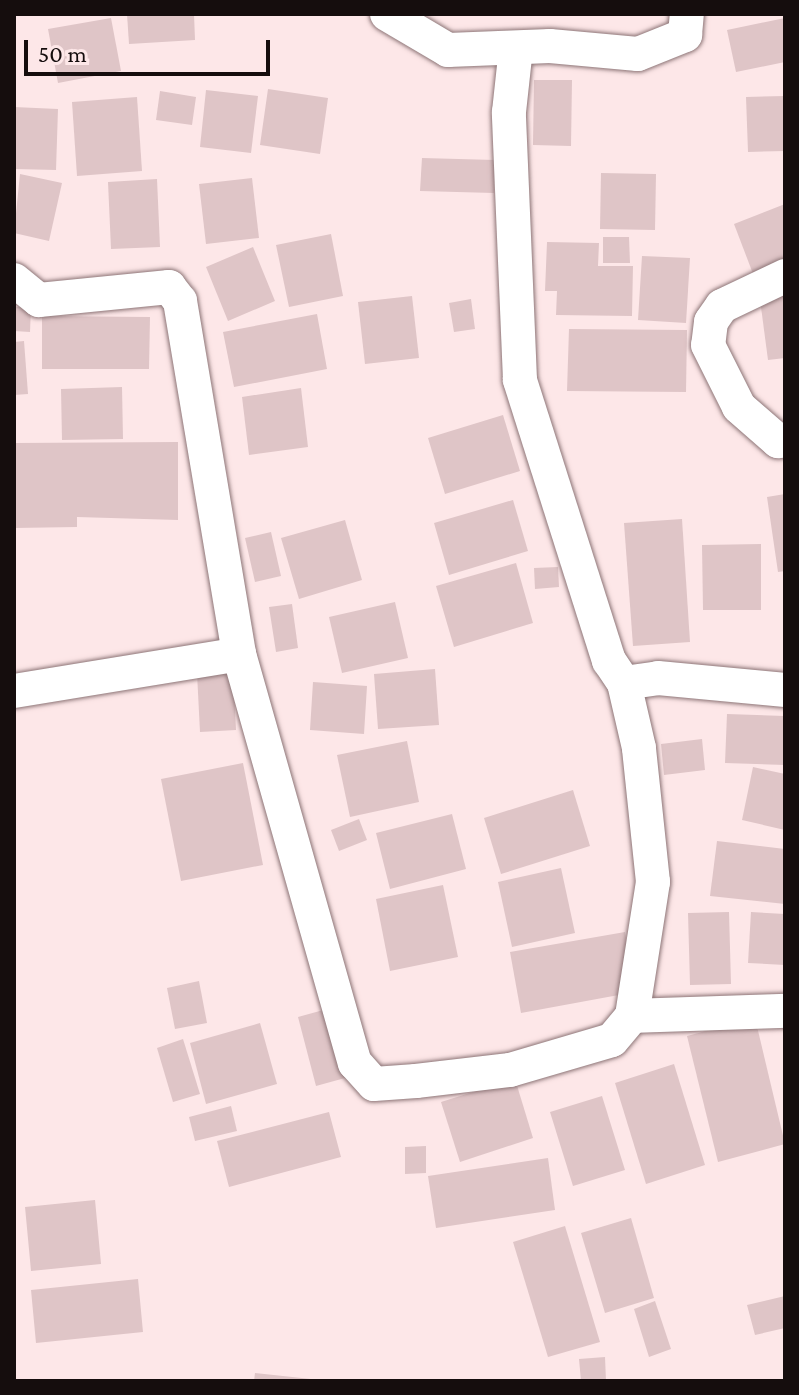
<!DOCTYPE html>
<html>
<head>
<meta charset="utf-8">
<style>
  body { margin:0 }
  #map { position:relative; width:799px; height:1395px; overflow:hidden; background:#fde7e8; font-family:"Crimson Pro",serif }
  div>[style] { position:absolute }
  .building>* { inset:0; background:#dfc5c7 }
  .roads { filter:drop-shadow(0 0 2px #8d7577) drop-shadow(0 0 2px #8d7577) }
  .minor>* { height:34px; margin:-17px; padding:0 17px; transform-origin:17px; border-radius:17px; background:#fff }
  span { translate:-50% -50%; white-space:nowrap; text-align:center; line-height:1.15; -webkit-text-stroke:7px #fde7e8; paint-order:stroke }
  .frame { position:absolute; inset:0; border:16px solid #150d0d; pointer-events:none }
  .scale { position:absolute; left:24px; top:40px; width:246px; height:36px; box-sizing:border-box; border:4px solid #150d0d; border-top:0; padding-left:10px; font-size:24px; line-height:28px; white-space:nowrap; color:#150d0d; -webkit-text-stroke:6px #fde7e8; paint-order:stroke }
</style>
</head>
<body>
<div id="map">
  <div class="building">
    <div style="clip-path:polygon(127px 14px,194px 14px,195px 40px,129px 44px)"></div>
    <div style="clip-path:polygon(111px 18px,121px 71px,58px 83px,48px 29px)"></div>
    <div style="clip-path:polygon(785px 18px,785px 62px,736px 72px,727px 30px)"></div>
    <div style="clip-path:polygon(534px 80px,572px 80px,571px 146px,533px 145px)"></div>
    <div style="clip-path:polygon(268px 89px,328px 98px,320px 154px,260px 145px)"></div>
    <div style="clip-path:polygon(206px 90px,258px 96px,251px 153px,200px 147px)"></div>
    <div style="clip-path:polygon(160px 91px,196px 97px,192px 125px,156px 120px)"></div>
    <div style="clip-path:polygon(785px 96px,785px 151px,748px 152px,746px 97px)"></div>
    <div style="clip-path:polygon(137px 97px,142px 171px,77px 176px,72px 102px)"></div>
    <div style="clip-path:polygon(14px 107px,58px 109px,56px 170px,14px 169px)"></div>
    <div style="clip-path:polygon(422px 158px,495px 160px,494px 193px,420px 191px)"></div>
    <div style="clip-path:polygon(601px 173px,656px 174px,655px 230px,600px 229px)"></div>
    <div style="clip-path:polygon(20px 174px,62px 183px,49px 241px,14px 233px)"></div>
    <div style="clip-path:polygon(252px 178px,259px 238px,206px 244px,199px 184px)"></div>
    <div style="clip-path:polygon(157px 179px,160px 247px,111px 249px,108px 182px)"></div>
    <div style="clip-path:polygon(785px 204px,785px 267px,755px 279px,734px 224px)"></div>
    <div style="clip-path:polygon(331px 234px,343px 296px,289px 307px,276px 245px)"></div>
    <div style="clip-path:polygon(603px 237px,629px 237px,630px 263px,603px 263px)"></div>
    <div style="clip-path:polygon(547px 242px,599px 243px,598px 266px,633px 266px,632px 316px,556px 315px,557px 291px,545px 291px)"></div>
    <div style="clip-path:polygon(253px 247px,275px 301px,228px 321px,206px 267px)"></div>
    <div style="clip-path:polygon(642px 256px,690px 258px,686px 323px,638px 320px)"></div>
    <div style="clip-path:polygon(785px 289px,785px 358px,768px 360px,759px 292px)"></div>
    <div style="clip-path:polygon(412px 296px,419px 358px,365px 364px,358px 302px)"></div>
    <div style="clip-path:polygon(471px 299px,475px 329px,454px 332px,449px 303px)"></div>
    <div style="clip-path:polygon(14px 307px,31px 307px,30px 332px,14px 331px)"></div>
    <div style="clip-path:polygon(317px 314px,327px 369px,234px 387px,223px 332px)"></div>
    <div style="clip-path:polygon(42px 316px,150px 317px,149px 369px,42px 369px)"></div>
    <div style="clip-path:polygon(569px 329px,687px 330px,686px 392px,567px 391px)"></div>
    <div style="clip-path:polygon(24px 341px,28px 394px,14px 395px,14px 342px)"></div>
    <div style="clip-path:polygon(122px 387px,123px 439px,62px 440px,61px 389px)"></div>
    <div style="clip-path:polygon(301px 388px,308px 447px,249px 455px,242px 397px)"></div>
    <div style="clip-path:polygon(503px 415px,520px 471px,445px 494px,428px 438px)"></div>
    <div style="clip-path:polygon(178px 442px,178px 520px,77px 517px,77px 527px,14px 528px,14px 443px)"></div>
    <div style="clip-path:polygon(785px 494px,785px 571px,778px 572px,767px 497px)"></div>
    <div style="clip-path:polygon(513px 500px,528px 551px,449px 575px,434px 523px)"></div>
    <div style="clip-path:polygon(682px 519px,690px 642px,633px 646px,624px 523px)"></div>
    <div style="clip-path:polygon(345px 520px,362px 580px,299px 599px,281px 538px)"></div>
    <div style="clip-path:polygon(271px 532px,281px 576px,255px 582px,245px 538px)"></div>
    <div style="clip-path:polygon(761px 544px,761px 610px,703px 610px,702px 545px)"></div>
    <div style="clip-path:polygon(516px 563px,533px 623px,454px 647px,436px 586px)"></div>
    <div style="clip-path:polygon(558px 567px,559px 587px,535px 589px,534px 568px)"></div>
    <div style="clip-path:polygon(395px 602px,408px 658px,342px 673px,329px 617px)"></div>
    <div style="clip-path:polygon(292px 604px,298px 648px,276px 652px,269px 607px)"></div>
    <div style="clip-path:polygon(435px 669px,439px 725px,378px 729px,374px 674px)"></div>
    <div style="clip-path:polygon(233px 671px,236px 730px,200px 732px,197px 673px)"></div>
    <div style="clip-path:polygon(313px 682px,367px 686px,364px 734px,310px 730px)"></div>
    <div style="clip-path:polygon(727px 714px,785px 716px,785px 765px,725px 763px)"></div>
    <div style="clip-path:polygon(702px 739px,705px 770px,664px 775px,661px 744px)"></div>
    <div style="clip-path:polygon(407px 741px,419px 802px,350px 817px,337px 755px)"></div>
    <div style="clip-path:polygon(243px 763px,263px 865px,181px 881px,161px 779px)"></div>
    <div style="clip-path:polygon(753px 767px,785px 774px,785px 830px,742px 820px)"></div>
    <div style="clip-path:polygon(573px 790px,590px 846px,501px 874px,484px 818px)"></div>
    <div style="clip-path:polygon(452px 814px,466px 869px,390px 889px,376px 833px)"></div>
    <div style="clip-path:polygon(359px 819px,367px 840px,339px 851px,331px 830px)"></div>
    <div style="clip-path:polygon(717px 841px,785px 849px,785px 904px,710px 896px)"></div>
    <div style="clip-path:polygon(561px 868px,575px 933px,512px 947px,498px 882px)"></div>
    <div style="clip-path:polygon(443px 885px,458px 957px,390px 971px,376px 899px)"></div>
    <div style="clip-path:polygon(729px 912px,731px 984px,690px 985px,688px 913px)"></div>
    <div style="clip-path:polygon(751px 912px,785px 914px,785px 965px,748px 963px)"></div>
    <div style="clip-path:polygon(625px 932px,635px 992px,521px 1013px,510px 952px)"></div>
    <div style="clip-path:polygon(199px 981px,207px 1023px,175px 1029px,167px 988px)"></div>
    <div style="clip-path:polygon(327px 1009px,345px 1078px,316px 1086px,298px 1017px)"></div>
    <div style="clip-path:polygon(755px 1018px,785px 1144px,718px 1162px,687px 1036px)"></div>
    <div style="clip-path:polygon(260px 1023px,277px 1084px,206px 1104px,190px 1043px)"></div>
    <div style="clip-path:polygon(183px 1039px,200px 1094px,173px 1102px,157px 1048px)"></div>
    <div style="clip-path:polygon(674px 1064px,705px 1165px,646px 1184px,615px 1083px)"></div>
    <div style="clip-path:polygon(515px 1079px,533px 1138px,460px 1162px,441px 1102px)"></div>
    <div style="clip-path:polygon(602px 1096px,625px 1170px,573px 1186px,550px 1112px)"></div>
    <div style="clip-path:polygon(231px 1106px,237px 1131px,195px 1141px,189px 1117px)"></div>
    <div style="clip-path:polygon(329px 1112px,341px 1157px,229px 1187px,217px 1141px)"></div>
    <div style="clip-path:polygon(426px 1146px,426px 1173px,405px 1174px,405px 1147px)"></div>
    <div style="clip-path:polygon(548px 1158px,555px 1210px,436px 1228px,428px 1176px)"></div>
    <div style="clip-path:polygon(95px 1200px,101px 1264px,31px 1271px,25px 1207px)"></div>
    <div style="clip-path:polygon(631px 1218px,654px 1298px,605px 1313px,581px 1233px)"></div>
    <div style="clip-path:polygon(565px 1226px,600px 1342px,548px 1357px,513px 1242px)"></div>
    <div style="clip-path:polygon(138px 1279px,143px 1332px,36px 1343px,31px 1290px)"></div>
    <div style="clip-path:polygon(785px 1296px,785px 1328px,755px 1335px,747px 1305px)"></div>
    <div style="clip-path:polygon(655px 1301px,671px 1349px,649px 1357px,634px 1309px)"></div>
    <div style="clip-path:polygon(605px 1357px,606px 1381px,581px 1381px,579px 1359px)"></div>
    <div style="clip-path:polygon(255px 1373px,311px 1379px,311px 1381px,254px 1381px)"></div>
  </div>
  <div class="roads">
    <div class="minor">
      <div style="left:387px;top:14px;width:71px;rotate:30.5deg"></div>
      <div style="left:448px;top:50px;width:102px;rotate:-2.2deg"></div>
      <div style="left:550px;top:46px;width:88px;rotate:5.2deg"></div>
      <div style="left:638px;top:54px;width:51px;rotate:-22deg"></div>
      <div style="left:685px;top:35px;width:21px;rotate:-85deg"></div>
      <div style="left:785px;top:276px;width:70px;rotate:154.5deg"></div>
      <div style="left:722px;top:306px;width:19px;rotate:125deg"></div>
      <div style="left:711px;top:322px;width:23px;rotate:97deg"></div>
      <div style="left:708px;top:345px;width:69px;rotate:63.4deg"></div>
      <div style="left:739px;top:407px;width:52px;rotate:41.1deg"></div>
      <div style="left:778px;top:441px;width:7px;rotate:-8deg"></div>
      <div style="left:14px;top:280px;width:32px;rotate:39deg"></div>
      <div style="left:39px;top:300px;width:131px;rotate:-5.7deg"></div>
      <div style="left:169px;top:287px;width:18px;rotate:52deg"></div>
      <div style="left:180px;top:301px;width:358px;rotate:80.5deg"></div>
      <div style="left:239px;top:654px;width:425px;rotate:74.2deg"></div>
      <div style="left:355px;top:1063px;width:28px;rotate:48deg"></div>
      <div style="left:374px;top:1084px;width:42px;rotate:-4.1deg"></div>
      <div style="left:416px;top:1081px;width:95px;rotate:-6.7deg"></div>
      <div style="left:510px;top:1070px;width:106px;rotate:-16.4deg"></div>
      <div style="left:612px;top:1040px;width:31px;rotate:-50deg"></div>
      <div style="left:632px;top:1016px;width:136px;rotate:-81.1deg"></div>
      <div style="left:653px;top:882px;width:135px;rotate:-96deg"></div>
      <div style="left:639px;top:748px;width:67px;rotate:-103deg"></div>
      <div style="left:624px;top:683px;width:27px;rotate:-124deg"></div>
      <div style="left:609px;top:661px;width:295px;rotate:-107.6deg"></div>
      <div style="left:520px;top:380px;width:268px;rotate:-92.4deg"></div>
      <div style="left:509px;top:112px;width:64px;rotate:-83.8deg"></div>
      <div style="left:624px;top:683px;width:34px;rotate:-8deg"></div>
      <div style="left:658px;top:678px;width:128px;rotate:5.4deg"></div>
      <div style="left:14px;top:691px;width:228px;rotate:-9.3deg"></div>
      <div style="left:632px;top:1016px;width:153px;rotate:-1.9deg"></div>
    </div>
  </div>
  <div class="frame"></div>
  <div class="scale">50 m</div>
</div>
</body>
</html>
